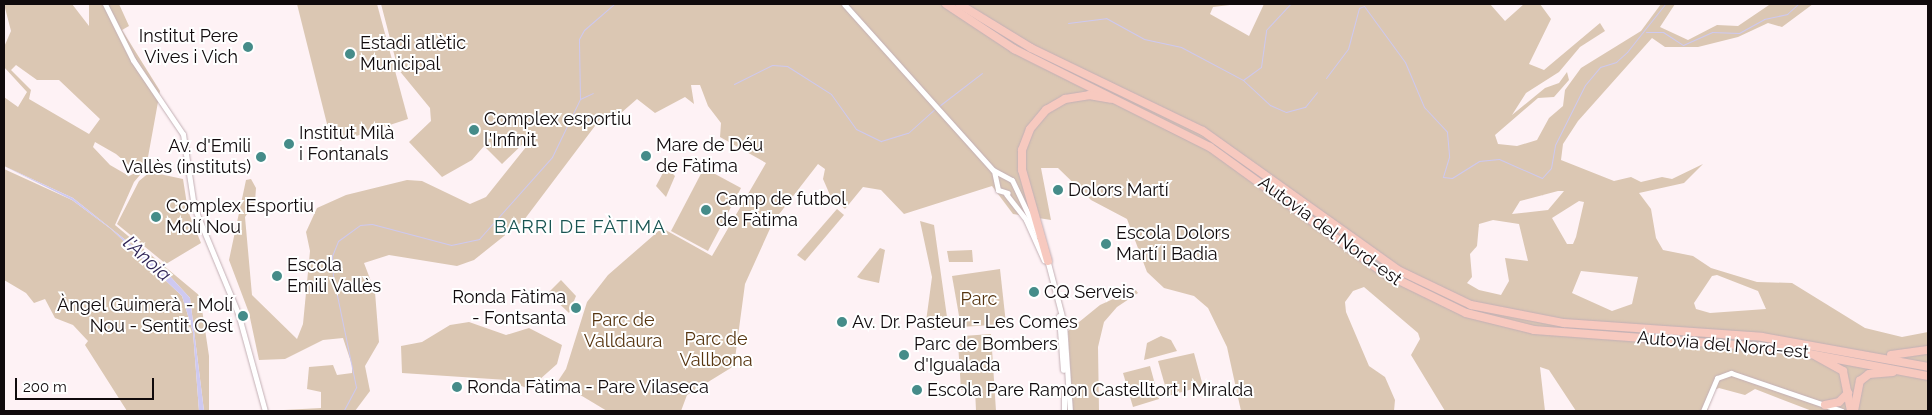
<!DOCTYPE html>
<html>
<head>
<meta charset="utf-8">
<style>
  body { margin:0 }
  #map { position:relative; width:1932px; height:415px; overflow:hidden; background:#fef2f5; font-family:Raleway,sans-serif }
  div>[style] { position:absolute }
  .green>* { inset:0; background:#dbc7b3 }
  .water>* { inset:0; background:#cec9f1 }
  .stream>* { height:1px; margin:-0.5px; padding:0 0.5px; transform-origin:0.5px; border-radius:0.5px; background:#cec9f1 }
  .roads { filter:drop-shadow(0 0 1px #c3b0b5) drop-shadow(0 0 1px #c3b0b5) }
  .tertiary>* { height:5px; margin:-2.5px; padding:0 2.5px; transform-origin:2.5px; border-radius:2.5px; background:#fff }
  .motorway>* { height:8px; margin:-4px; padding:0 4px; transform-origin:4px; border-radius:4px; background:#f7c9bf }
  .dots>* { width:14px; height:14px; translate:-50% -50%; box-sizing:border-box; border:2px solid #fff; border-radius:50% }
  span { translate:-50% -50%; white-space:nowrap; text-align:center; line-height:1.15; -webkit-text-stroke:4px #fff; paint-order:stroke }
  .poi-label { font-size:18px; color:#100a0c }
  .right { translate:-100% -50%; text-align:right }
  .left { translate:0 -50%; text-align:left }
  .street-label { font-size:18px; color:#100a0c }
  .park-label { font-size:18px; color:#563510 }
  .neighbourhood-label { font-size:19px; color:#1a5553; letter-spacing:1px }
  .water-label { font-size:19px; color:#312657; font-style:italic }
  .frame { position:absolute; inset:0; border:5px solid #100a0c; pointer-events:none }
  .scale { position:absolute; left:15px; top:378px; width:139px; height:22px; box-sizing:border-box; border:2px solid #100a0c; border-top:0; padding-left:6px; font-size:15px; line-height:18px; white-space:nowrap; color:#100a0c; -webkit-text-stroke:4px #fff; paint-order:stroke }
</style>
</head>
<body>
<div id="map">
  <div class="green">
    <div style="clip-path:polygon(evenodd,4px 4px,72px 4px,89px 26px,89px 4px,119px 4px,129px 26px,122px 30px,160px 91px,146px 168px,134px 182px,115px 225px,200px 296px,209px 356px,209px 411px,204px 411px,190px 298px,168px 274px,73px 198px,4px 166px,4px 97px,18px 107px,27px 92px,4px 67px,4px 47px,11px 31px,4px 4px,16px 65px,37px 80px,59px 80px,100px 119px,89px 134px,29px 99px,31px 90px,11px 70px,16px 65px,4px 4px,95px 142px,116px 154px,137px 172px,129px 176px,110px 165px,93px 147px,95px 142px)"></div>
    <div style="clip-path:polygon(297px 4px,377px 4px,408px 119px,341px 141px,330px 136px)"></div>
    <div style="clip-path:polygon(evenodd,381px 4px,1238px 4px,1213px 7px,1210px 14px,1249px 36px,1264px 4px,1490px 4px,1505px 21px,1524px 4px,1540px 4px,1551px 19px,1529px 64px,1544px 70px,1600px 23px,1605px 31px,1580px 47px,1559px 72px,1526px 93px,1512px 115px,1545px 88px,1559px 83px,1567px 72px,1569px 80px,1554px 97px,1538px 98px,1495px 135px,1498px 144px,1517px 146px,1537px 140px,1549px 118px,1563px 106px,1565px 90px,1581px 68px,1641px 31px,1661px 4px,1675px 4px,1660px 27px,1688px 40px,1717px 25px,1738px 26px,1769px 5px,1813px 4px,1782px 27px,1768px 23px,1738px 37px,1698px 47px,1665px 47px,1652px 38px,1578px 121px,1563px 144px,1561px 160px,1614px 181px,1631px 177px,1641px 182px,1662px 177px,1672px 179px,1703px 164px,1684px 183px,1639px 193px,1651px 209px,1656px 238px,1663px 250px,1693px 256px,1711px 268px,1757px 282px,1792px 283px,1865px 328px,1902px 337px,1928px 332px,1928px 411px,1812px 411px,1755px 389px,1745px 395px,1719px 388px,1712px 391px,1707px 411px,1576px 411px,1549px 370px,1540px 367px,1545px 411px,1445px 411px,1411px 355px,1420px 339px,1418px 333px,1364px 287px,1353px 291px,1345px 302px,1346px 312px,1369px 366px,1385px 377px,1395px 400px,1394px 411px,1241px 411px,1227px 347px,1208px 308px,1194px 296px,1164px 288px,1147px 272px,1127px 219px,1091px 200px,1058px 168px,1041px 168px,1051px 220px,1013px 214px,992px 186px,904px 214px,881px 190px,863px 187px,845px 209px,830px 195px,823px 179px,825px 169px,818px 164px,773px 222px,745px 284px,734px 366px,687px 395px,681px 411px,607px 411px,577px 393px,554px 387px,566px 369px,587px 302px,608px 275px,662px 228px,712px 256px,766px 163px,720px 137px,721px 123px,708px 106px,700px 85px,691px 85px,694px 104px,685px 97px,655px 113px,637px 99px,621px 113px,604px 114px,524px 220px,474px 260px,457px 266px,389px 255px,364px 263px,375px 292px,379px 342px,365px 366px,370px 391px,355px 411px,265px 411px,321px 408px,321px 392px,307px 389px,309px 367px,333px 365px,337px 375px,352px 373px,352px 365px,343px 338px,323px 340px,285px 359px,259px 360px,249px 313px,229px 260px,246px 180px,251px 179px,256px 188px,255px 202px,245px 217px,252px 295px,297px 339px,303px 324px,310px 251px,306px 232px,317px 208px,346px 195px,407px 180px,422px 181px,470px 204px,486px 197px,526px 147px,526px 141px,502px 164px,484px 146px,472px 160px,442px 177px,409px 142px,431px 121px,430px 108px,398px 69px,381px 4px,1558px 191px,1564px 191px,1548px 210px,1512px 214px,1520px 201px,1558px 191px,381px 4px,1579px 201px,1584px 202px,1576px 237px,1573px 244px,1567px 244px,1552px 218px,1579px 201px,381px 4px,1493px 220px,1519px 224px,1528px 261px,1505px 258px,1509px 281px,1501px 295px,1479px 290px,1467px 283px,1472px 277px,1470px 254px,1477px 246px,1479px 224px,1493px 220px,381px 4px,1581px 271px,1638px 277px,1632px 304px,1612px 311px,1572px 293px,1581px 271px,381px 4px,1717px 275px,1758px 291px,1766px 309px,1710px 313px,1696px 309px,1694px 303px,1712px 276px,1717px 275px)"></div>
    <div style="clip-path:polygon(666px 167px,675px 176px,666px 197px,656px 186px)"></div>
    <div style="clip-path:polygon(704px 168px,741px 188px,708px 251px,671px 231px)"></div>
    <div style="clip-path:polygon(4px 169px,72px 200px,111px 229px,182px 296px,193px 332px,199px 411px,127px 411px,85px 345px,88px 341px,73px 325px,55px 318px,45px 299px,34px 303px,26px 293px,4px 280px)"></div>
    <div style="clip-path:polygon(150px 172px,183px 179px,188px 211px,201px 243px,166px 264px,117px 224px,139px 181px)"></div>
    <div style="clip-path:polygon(837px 209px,844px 215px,805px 261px,797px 255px)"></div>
    <div style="clip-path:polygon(920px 221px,934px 225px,948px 324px,941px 330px,925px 329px,932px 277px)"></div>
    <div style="clip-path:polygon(880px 248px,885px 250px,879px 283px,861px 279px,857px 277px)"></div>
    <div style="clip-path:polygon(972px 250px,973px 262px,949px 262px,947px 251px)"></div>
    <div style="clip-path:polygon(1000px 269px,1006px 324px,961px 327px,952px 276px)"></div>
    <div style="clip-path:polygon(561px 280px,576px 296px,569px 313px,548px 293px)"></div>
    <div style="clip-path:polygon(1135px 289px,1138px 293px,1117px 307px,1104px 322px,1098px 347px,1099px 411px,1073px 411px,1068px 331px,1100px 305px)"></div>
    <div style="clip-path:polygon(469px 322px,506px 335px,529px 328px,562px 345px,557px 364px,529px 389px,507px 380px,402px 373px,401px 346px,422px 342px,450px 325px)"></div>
    <div style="clip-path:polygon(991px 334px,996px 411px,976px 411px,975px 389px,961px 390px,958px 343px,963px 336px)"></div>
    <div style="clip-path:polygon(1161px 336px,1171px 340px,1177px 351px,1144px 360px,1147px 343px)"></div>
    <div style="clip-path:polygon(1194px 353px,1203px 386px,1168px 396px,1158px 361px)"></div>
    <div style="clip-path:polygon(1150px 366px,1159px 399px,1133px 407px,1123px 373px)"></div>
  </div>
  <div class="water">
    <div style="clip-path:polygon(4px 166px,73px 198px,168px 274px,190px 298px,204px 411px,199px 411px,193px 332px,182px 296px,111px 229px,72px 200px)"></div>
  </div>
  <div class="stream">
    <div style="left:1068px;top:23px;width:38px;rotate:-7deg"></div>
    <div style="left:1106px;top:18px;width:43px;rotate:28.9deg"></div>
    <div style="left:1144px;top:39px;width:38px;rotate:12deg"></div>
    <div style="left:1181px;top:47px;width:70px;rotate:28deg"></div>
    <div style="left:1243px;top:80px;width:22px;rotate:-36deg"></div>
    <div style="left:1261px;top:67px;width:37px;rotate:-82deg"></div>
    <div style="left:1266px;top:30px;width:35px;rotate:-47deg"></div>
    <div style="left:1646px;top:32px;width:17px"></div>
    <div style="left:1663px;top:32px;width:24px;rotate:33deg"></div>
    <div style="left:1683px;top:45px;width:32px;rotate:-24deg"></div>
    <div style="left:1712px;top:32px;width:27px;rotate:2deg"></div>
    <div style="left:1739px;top:33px;width:29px;rotate:-29deg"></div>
    <div style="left:1764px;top:19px;width:24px;rotate:-12deg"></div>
    <div style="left:1787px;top:14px;width:15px;rotate:-42deg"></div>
    <div style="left:1326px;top:78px;width:36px;rotate:-53deg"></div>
    <div style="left:1348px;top:49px;width:42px;rotate:-75deg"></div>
    <div style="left:1359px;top:8px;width:5px;rotate:-22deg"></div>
    <div style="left:1364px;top:6px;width:69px;rotate:53.8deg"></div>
    <div style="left:1405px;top:62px;width:49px;rotate:67.1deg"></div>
    <div style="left:1424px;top:107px;width:34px;rotate:47deg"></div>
    <div style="left:1447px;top:132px;width:25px;rotate:85deg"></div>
    <div style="left:1449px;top:157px;width:21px;rotate:107deg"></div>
    <div style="left:1443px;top:177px;width:9px;rotate:6deg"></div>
    <div style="left:1452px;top:178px;width:32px;rotate:-32deg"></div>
    <div style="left:1479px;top:161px;width:20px;rotate:-6deg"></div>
    <div style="left:1499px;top:159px;width:47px;rotate:23.8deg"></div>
    <div style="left:1542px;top:178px;width:13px;rotate:-48deg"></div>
    <div style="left:1551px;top:168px;width:23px;rotate:-80deg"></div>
    <div style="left:1555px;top:145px;width:67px;rotate:-63.4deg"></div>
    <div style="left:1585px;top:85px;width:23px;rotate:-50deg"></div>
    <div style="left:1600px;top:67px;width:17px;rotate:-17deg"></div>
    <div style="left:1616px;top:62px;width:15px;rotate:-42deg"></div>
    <div style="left:1627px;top:52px;width:61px;rotate:-51.6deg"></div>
    <div style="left:1243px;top:80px;width:37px;rotate:43deg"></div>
    <div style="left:1270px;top:105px;width:17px;rotate:24deg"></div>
    <div style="left:1286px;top:112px;width:20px;rotate:-15deg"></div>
    <div style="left:1305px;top:107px;width:19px;rotate:-51deg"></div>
    <div style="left:734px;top:84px;width:42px;rotate:-26.6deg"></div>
    <div style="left:772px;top:65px;width:15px;rotate:4deg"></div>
    <div style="left:787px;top:66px;width:52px;rotate:32.5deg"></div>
    <div style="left:831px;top:94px;width:43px;rotate:54.5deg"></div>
    <div style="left:856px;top:129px;width:28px;rotate:26deg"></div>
    <div style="left:881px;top:141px;width:28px;rotate:-17deg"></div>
    <div style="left:908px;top:133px;width:38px;rotate:-42deg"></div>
    <div style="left:580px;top:99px;width:14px;rotate:-25deg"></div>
    <div style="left:939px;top:106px;width:54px;rotate:-37.5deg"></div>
    <div style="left:329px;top:411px;width:15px;rotate:-4deg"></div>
    <div style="left:344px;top:410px;width:26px;rotate:-62deg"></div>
    <div style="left:356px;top:387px;width:113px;rotate:-101.7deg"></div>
    <div style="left:333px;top:276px;width:20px;rotate:-93deg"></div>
    <div style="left:332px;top:256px;width:16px;rotate:-68deg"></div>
    <div style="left:338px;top:241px;width:27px;rotate:-36deg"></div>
    <div style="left:360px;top:225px;width:12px;rotate:-5deg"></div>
    <div style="left:372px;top:224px;width:82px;rotate:14.9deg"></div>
    <div style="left:451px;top:245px;width:29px;rotate:-12deg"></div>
    <div style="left:479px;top:239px;width:110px;rotate:-48.3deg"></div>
    <div style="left:552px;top:157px;width:64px;rotate:-64.2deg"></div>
    <div style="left:580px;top:99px;width:60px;rotate:-91deg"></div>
    <div style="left:579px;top:39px;width:10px;rotate:-61deg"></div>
    <div style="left:584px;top:30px;width:40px;rotate:-41deg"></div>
  </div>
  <div class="roads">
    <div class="tertiary">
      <div style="left:105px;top:4px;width:63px;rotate:63.4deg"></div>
      <div style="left:133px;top:60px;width:89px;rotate:56deg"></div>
      <div style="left:183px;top:134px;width:74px;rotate:81.4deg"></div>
      <div style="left:194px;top:207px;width:115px;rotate:67.5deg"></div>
      <div style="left:238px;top:313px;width:102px;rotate:74.6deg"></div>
      <div style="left:844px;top:4px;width:223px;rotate:48.1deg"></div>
      <div style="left:993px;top:170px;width:21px;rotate:28deg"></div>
      <div style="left:1012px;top:180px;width:61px;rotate:64.7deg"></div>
      <div style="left:994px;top:171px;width:19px;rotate:78deg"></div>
      <div style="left:998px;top:190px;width:10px;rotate:17deg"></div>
      <div style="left:1006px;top:194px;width:33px;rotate:52deg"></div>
      <div style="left:1026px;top:220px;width:44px;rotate:65.8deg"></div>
      <div style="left:1047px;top:259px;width:67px;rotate:75.3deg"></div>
      <div style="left:1064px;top:324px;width:87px;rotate:86.1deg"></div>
      <div style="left:1059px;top:316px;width:54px;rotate:85.8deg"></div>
      <div style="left:1064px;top:411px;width:20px;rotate:-90deg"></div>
      <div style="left:1703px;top:411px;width:36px;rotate:-67deg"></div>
      <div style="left:1717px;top:378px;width:15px;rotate:-20deg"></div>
      <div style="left:1731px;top:373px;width:117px;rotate:18.9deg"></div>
    </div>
    <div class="motorway">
      <div style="left:946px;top:4px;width:82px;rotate:33.5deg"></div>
      <div style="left:1014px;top:49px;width:219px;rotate:26.6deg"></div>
      <div style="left:1210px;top:147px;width:215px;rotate:35.9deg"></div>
      <div style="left:1384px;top:273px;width:91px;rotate:26deg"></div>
      <div style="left:1466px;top:313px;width:70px;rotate:14deg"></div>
      <div style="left:1534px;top:330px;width:245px;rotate:4.2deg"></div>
      <div style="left:1778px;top:348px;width:153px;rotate:10.6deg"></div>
      <div style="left:959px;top:4px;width:84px;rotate:31.4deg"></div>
      <div style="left:1031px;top:48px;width:191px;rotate:25.8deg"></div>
      <div style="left:1203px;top:131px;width:239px;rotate:35.5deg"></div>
      <div style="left:1398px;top:270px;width:81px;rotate:25.6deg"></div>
      <div style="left:1471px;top:305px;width:95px;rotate:11deg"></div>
      <div style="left:1564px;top:323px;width:198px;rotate:4deg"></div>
      <div style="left:1762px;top:337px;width:169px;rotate:10.2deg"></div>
      <div style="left:1048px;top:261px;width:95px;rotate:-105.9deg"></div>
      <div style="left:1022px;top:170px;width:20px;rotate:-90deg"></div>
      <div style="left:1022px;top:150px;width:22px;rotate:-69deg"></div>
      <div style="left:1030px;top:129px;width:25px;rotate:-50deg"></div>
      <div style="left:1046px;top:110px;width:22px;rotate:-30deg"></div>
      <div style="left:1065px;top:99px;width:24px;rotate:-9deg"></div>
      <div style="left:1089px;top:95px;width:22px;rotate:10deg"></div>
      <div style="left:1891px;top:355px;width:37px;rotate:-8deg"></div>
      <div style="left:1816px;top:356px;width:31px;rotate:29deg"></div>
      <div style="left:1843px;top:371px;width:41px;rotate:78.7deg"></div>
      <div style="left:1825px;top:405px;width:14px;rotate:-12deg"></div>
      <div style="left:1839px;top:402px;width:13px;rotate:-45deg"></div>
      <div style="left:1854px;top:411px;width:31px;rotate:-79deg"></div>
      <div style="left:1860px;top:381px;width:11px;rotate:-38deg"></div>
      <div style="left:1869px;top:374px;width:24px;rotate:-5deg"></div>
    </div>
  </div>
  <div class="dots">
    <div style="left:248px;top:47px;background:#458c89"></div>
    <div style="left:350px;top:54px;background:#458c89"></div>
    <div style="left:474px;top:130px;background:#458c89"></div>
    <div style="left:289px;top:144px;background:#458c89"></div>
    <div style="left:646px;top:156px;background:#458c89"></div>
    <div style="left:261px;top:157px;background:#458c89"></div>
    <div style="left:1058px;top:190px;background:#458c89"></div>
    <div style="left:706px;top:210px;background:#458c89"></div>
    <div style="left:156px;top:217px;background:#458c89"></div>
    <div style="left:1106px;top:244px;background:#458c89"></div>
    <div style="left:277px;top:276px;background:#458c89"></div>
    <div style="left:1034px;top:292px;background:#458c89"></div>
    <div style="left:576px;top:308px;background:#458c89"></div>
    <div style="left:243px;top:316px;background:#458c89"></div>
    <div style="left:842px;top:322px;background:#458c89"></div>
    <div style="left:904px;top:355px;background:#458c89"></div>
    <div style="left:457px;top:387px;background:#458c89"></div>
    <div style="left:917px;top:390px;background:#458c89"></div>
  </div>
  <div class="poi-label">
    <span class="right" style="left:238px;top:47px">Institut Pere<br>Vives i Vich</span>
    <span class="left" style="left:360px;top:54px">Estadi atlètic<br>Municipal</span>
    <span class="left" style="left:484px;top:130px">Complex esportiu<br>l'Infinit</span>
    <span class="left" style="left:299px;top:144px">Institut Milà<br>i Fontanals</span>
    <span class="left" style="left:656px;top:156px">Mare de Déu<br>de Fàtima</span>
    <span class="right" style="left:251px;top:157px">Av. d'Emili<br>Vallès (instituts)</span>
    <span class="left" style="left:1068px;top:190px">Dolors Martí</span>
    <span class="left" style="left:716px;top:210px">Camp de futbol<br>de Fàtima</span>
    <span class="left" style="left:166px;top:217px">Complex Esportiu<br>Molí Nou</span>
    <span class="left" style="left:1116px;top:244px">Escola Dolors<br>Martí i Badia</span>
    <span class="left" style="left:287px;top:276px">Escola<br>Emili Vallès</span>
    <span class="left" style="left:1044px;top:292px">CQ Serveis</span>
    <span class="right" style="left:566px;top:308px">Ronda Fàtima<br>- Fontsanta</span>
    <span class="right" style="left:233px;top:316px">Àngel Guimerà - Molí<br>Nou - Sentit Oest</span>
    <span class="left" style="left:852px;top:322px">Av. Dr. Pasteur - Les Comes</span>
    <span class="left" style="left:914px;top:355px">Parc de Bombers<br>d'Igualada</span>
    <span class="left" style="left:467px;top:387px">Ronda Fàtima - Pare Vilaseca</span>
    <span class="left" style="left:927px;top:390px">Escola Pare Ramon Castelltort i Miralda</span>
  </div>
  <div class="street-label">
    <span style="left:1330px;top:231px;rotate:36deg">Autovia del Nord-est</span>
    <span style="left:1723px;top:345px;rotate:5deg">Autovia del Nord-est</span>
  </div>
  <div class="park-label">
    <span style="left:979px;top:299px">Parc</span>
    <span style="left:623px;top:331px">Parc de<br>Valldaura</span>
    <span style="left:716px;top:350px">Parc de<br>Vallbona</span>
  </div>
  <div class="neighbourhood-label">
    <span style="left:580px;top:227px">BARRI DE FÀTIMA</span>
  </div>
  <div class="water-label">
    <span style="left:147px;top:259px;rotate:42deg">l'Anoia</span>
  </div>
  <div class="frame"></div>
  <div class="scale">200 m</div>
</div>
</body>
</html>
